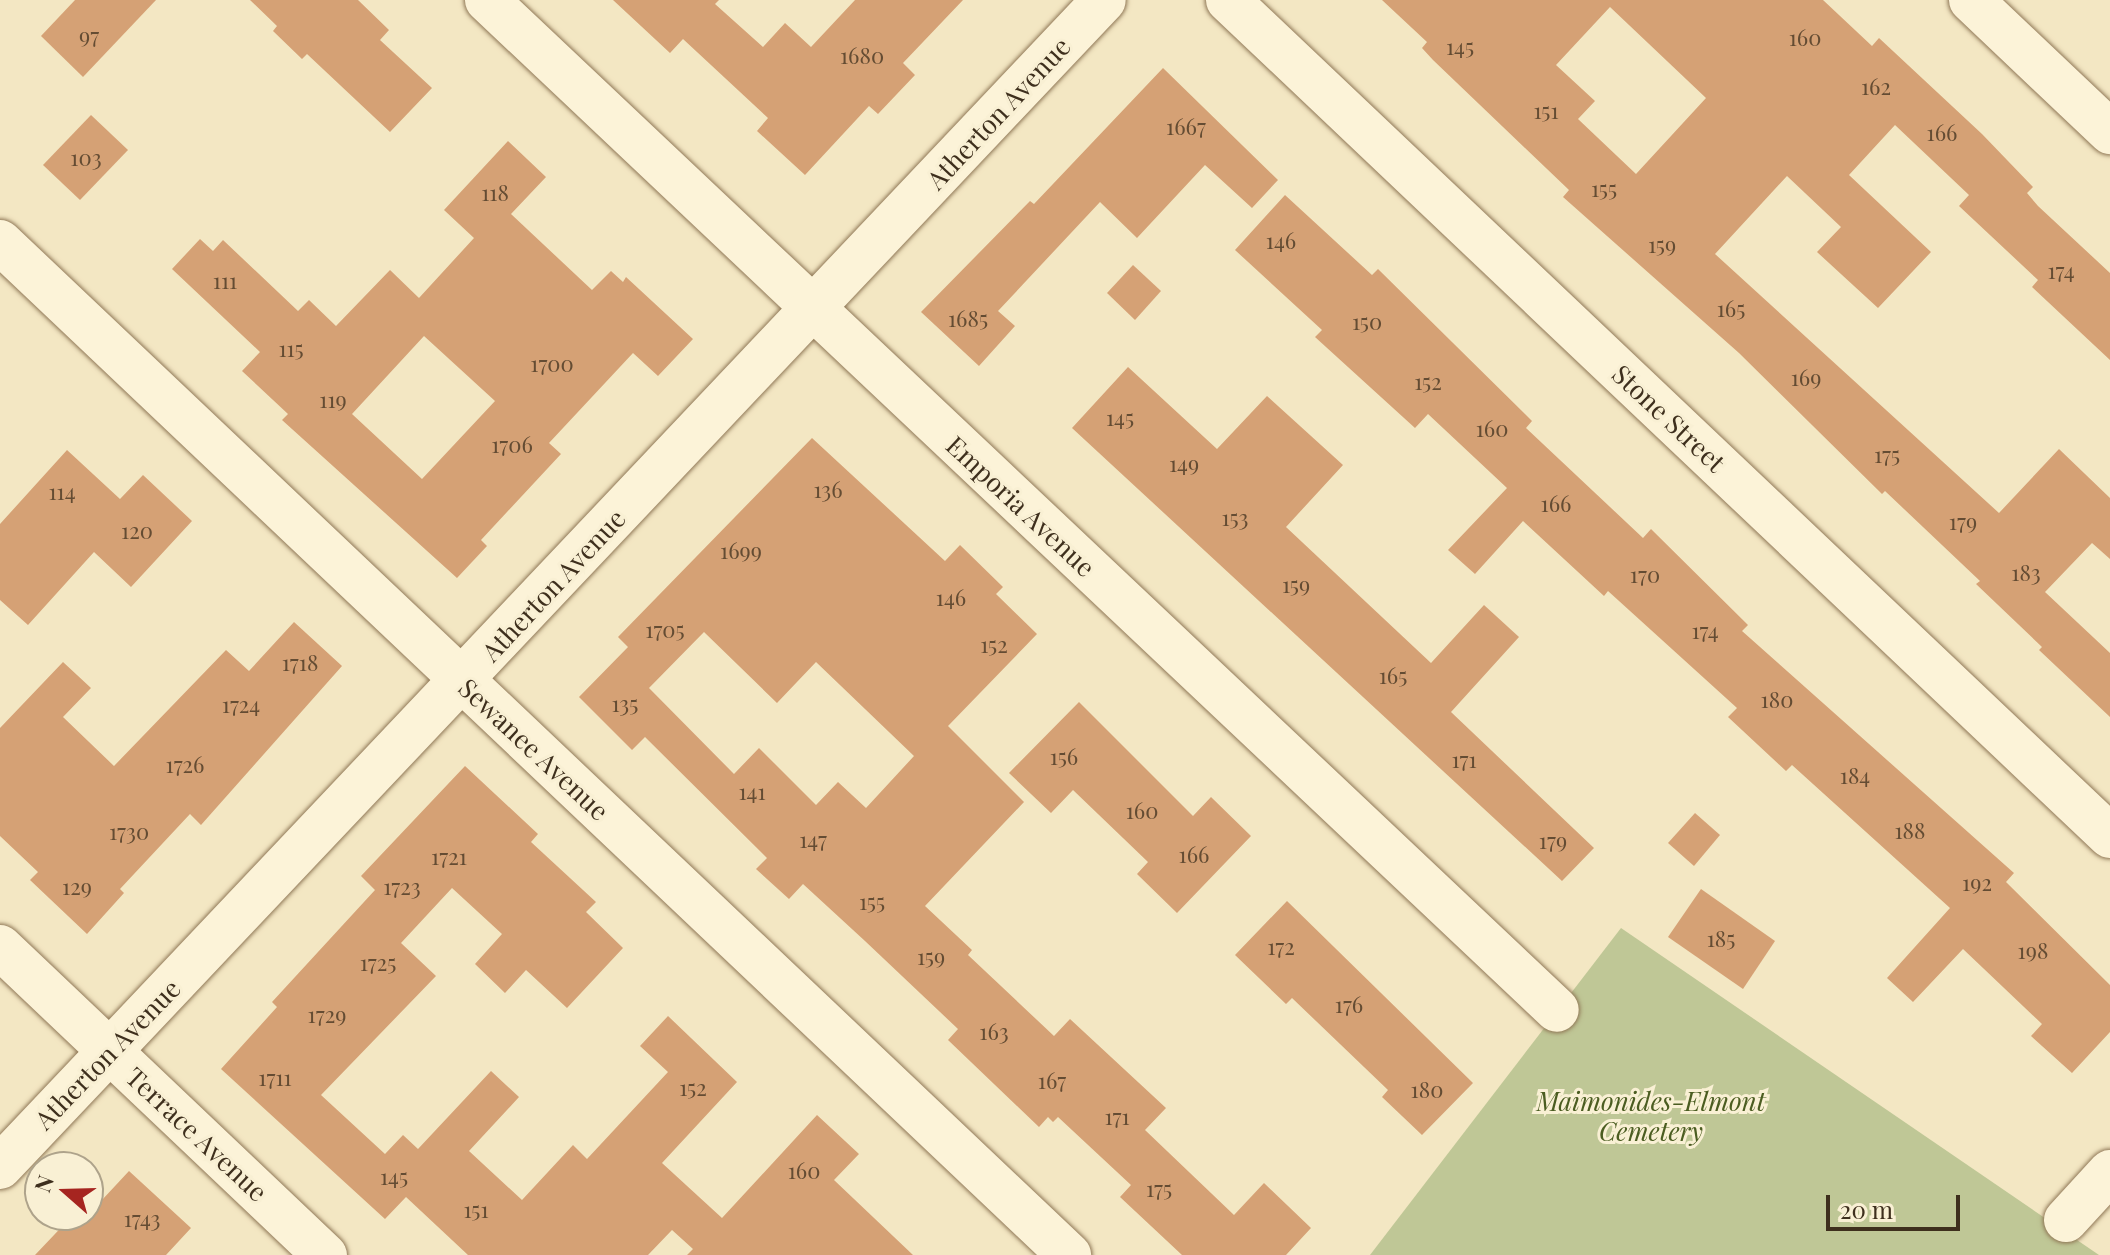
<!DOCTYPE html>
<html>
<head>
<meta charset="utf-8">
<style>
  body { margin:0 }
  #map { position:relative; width:2110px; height:1255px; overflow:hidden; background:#f3e7c3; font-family:"Playfair Display",serif }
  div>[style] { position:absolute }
  .cemetery>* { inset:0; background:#bfc796 }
  .building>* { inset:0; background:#d5a175 }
  .roads { filter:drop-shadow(0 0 2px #907857) drop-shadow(0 0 2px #907857) }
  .minor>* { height:44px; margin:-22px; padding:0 22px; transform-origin:22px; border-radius:22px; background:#fcf3d8 }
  span { translate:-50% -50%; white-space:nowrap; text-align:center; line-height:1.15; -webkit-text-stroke:6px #f9f0d4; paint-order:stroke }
  .number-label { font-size:22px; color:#644c33 }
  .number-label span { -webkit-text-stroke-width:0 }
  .street-label { font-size:26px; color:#3e2f1d }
  .park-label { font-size:26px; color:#4b5d21; font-style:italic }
  .north { position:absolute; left:24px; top:1151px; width:80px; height:80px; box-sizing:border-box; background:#f9f0d4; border:2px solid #aea38b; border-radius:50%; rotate:290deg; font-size:22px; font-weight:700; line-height:32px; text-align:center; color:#3e2f1d }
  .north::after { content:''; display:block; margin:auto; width:28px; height:36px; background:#a62520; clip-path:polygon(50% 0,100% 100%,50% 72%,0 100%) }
  .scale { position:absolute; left:1826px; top:1195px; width:134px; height:36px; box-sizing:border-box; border:4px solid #3e2f1d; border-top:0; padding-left:10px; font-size:24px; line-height:28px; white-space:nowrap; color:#3e2f1d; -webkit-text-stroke:6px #f9f0d4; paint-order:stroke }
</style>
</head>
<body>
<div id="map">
  <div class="cemetery">
    <div style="clip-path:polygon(1621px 928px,2099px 1255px,1370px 1255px)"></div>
  </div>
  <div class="building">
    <div style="clip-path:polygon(75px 0,156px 0,83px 77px,41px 36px)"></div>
    <div style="clip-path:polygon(250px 0,358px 0,389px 30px,380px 40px,432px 88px,390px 132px,307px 54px,302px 59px,273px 31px,277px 26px)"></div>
    <div style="clip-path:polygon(613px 0,719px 0,715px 4px,763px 47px,785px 23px,811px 47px,855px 0,963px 0,903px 63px,915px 75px,878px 114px,869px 106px,805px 175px,757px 131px,768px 118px,683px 39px,670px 53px)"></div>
    <div style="clip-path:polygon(evenodd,1382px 0,1823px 0,1872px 46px,1879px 38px,1982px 134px,2033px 187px,2027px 193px,2038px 206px,2110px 273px,2110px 360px,2032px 287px,2038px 280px,1959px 206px,1969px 195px,1895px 125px,1849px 175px,1931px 252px,1878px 308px,1817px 252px,1841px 227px,1787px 176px,1715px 254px,1999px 513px,2059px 449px,2110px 498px,2110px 559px,2092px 543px,2045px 592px,2110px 653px,2110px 717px,2039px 650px,2042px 647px,1976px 584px,1980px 581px,1885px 491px,1882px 494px,1739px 353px,1563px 197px,1569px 190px,1433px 60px,1422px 48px,1427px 42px,1382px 0,1610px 7px,1706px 98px,1636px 174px,1578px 119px,1595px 101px,1556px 65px,1610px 7px)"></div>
    <div style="clip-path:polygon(1163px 68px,1278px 180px,1252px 208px,1205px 165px,1137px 238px,1100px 202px,998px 311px,1015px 326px,979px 366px,921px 312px,1030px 201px,1034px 204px)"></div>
    <div style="clip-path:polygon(91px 115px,128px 150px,80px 200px,43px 165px)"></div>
    <div style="clip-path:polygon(evenodd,508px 141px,546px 177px,511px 214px,592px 290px,611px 271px,623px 282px,626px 277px,693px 339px,658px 376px,633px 353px,549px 443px,561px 454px,481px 540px,487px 546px,457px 578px,282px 420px,288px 414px,242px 371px,260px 352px,172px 269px,200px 239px,213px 251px,223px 240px,298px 311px,309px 300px,336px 326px,390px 270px,419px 298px,474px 238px,444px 210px,508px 141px,424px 336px,495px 401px,422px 479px,352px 414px,424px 336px)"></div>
    <div style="clip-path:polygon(1285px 195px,1372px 275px,1378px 269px,1532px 421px,1526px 428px,1643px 538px,1651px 529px,1748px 625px,1742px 631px,2014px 873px,2006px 882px,2110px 985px,2110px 1032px,2072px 1073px,2031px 1036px,2042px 1024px,1963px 949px,1913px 1002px,1887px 978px,1950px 908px,1792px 765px,1786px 771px,1728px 717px,1737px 708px,1608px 591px,1604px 596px,1523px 521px,1475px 574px,1448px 550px,1507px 488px,1428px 414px,1415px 428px,1315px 337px,1322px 330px,1235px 250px)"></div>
    <div style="clip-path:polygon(1133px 265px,1161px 291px,1135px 320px,1107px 293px)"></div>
    <div style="clip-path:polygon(1128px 367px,1217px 449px,1267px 396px,1343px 465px,1286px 527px,1431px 663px,1484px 605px,1519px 637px,1451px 712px,1594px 848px,1562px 881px,1072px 428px)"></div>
    <div style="clip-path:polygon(evenodd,812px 438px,945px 561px,960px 545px,1003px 587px,996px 594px,1037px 634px,948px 726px,1024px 802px,925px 906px,972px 950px,968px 955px,1054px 1036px,1070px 1019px,1166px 1108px,1145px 1130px,1234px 1215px,1264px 1183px,1311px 1228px,1286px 1255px,1182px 1255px,1120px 1197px,1131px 1185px,1058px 1117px,1053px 1122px,1048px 1117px,1039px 1127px,948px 1040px,958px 1029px,865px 941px,803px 884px,789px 899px,756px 869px,767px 858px,645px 737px,632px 750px,579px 697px,628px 647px,618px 637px,812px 438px,704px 632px,777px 703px,816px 662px,914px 756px,866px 808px,838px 782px,816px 805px,759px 748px,734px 774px,649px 688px,704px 632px)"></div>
    <div style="clip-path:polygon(67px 450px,120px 499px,143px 475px,192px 521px,131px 587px,94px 552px,28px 625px,0 600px,0 524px)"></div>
    <div style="clip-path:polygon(294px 622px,342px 666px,201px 825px,190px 814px,120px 889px,124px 893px,87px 934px,30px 880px,38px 872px,0 836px,0 728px,63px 662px,91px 688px,63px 717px,114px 766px,226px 650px,249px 671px)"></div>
    <div style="clip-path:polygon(1079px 702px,1193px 816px,1211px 797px,1251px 836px,1177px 913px,1137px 874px,1148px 862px,1073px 790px,1051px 813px,1009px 773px)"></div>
    <div style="clip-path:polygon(465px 766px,538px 834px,531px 842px,596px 902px,586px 912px,623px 948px,567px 1008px,526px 970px,505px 993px,475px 964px,502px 934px,452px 888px,401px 943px,436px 976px,321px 1095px,385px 1154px,403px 1135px,418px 1149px,491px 1071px,519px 1097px,469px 1151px,522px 1200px,573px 1145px,587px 1159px,668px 1072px,640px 1046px,668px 1016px,737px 1082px,662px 1163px,722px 1218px,817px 1115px,859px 1154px,834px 1180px,913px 1255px,687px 1255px,693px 1249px,672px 1230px,648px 1255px,468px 1255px,406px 1197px,385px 1219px,221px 1069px,277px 1007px,272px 1002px,375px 890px,361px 876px)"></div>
    <div style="clip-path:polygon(1695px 813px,1720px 835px,1694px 866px,1668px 843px)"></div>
    <div style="clip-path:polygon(1701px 889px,1775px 941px,1743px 989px,1668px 937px)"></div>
    <div style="clip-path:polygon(1287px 901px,1473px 1083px,1422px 1135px,1382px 1097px,1388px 1090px,1292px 998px,1286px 1004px,1235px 955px)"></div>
    <div style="clip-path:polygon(129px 1171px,191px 1228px,166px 1255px,35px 1255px,73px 1215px,88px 1215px)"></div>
  </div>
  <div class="roads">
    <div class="minor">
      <div style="left:487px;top:0;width:1471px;rotate:43.35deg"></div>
      <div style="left:1228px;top:0;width:1215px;rotate:43.47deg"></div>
      <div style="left:1971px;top:0;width:192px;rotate:43.5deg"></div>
      <div style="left:0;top:242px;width:1473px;rotate:43.46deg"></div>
      <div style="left:0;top:947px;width:448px;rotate:43.5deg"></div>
      <div style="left:0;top:1167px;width:1606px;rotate:-46.59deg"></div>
      <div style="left:2066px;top:1220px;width:65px;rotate:-47.5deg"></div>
    </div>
  </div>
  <div class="number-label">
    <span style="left:89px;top:36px">97</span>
    <span style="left:1805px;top:38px">160</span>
    <span style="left:1460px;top:47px">145</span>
    <span style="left:862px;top:56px">1680</span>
    <span style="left:1876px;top:87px">162</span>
    <span style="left:1546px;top:111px">151</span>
    <span style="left:1186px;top:127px">1667</span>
    <span style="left:1942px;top:133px">166</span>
    <span style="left:86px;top:158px">103</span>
    <span style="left:1604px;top:189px">155</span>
    <span style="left:495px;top:193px">118</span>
    <span style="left:1281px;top:241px">146</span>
    <span style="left:1662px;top:245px">159</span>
    <span style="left:2061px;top:271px">174</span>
    <span style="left:225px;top:281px">111</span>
    <span style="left:1731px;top:309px">165</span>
    <span style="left:968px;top:319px">1685</span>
    <span style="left:1367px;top:322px">150</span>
    <span style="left:291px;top:349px">115</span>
    <span style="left:552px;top:364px">1700</span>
    <span style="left:1806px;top:378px">169</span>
    <span style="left:1428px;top:382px">152</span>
    <span style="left:333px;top:400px">119</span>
    <span style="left:1120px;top:418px">145</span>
    <span style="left:1492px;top:429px">160</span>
    <span style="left:512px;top:445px">1706</span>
    <span style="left:1887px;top:455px">175</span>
    <span style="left:1184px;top:464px">149</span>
    <span style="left:828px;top:490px">136</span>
    <span style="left:62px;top:492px">114</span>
    <span style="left:1556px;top:504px">166</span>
    <span style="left:1235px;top:518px">153</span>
    <span style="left:1963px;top:522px">179</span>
    <span style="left:137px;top:531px">120</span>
    <span style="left:741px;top:551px">1699</span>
    <span style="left:2026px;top:573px">183</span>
    <span style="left:1645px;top:575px">170</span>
    <span style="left:1296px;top:585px">159</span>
    <span style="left:951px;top:598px">146</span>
    <span style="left:665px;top:630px">1705</span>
    <span style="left:1705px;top:631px">174</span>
    <span style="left:994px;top:645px">152</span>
    <span style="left:300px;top:663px">1718</span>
    <span style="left:1393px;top:676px">165</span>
    <span style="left:1777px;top:700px">180</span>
    <span style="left:625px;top:704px">135</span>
    <span style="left:241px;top:705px">1724</span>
    <span style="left:1064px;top:757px">156</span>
    <span style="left:1464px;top:760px">171</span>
    <span style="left:185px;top:765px">1726</span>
    <span style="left:1855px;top:776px">184</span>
    <span style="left:752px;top:792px">141</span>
    <span style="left:1142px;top:811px">160</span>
    <span style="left:1910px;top:831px">188</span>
    <span style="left:129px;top:832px">1730</span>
    <span style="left:813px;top:840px">147</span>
    <span style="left:1553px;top:841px">179</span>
    <span style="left:1194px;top:855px">166</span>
    <span style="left:449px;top:857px">1721</span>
    <span style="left:1977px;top:883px">192</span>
    <span style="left:77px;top:887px">129</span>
    <span style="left:402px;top:887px">1723</span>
    <span style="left:872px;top:902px">155</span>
    <span style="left:1721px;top:939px">185</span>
    <span style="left:1281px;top:947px">172</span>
    <span style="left:2033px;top:951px">198</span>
    <span style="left:931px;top:957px">159</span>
    <span style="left:378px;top:963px">1725</span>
    <span style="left:1349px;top:1005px">176</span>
    <span style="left:327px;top:1015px">1729</span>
    <span style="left:994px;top:1032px">163</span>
    <span style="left:275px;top:1078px">1711</span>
    <span style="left:1052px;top:1081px">167</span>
    <span style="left:693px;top:1088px">152</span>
    <span style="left:1427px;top:1090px">180</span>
    <span style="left:1117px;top:1117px">171</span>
    <span style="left:804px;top:1171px">160</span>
    <span style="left:394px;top:1177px">145</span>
    <span style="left:1159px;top:1189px">175</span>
    <span style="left:476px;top:1210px">151</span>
    <span style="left:142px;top:1219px">1743</span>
  </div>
  <div class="street-label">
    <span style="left:998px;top:113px;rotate:-47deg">Atherton Avenue</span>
    <span style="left:1669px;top:418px;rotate:43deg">Stone Street</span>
    <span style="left:1021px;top:506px;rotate:43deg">Emporia Avenue</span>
    <span style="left:553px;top:585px;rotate:-47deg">Atherton Avenue</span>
    <span style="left:534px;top:749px;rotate:43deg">Sewanee Avenue</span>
    <span style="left:107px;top:1054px;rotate:-46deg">Atherton Avenue</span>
    <span style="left:197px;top:1134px;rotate:43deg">Terrace Avenue</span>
  </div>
  <div class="park-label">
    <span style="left:1651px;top:1116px">Maimonides-Elmont<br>Cemetery</span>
  </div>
  <div class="north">N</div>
  <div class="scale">20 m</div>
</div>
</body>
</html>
